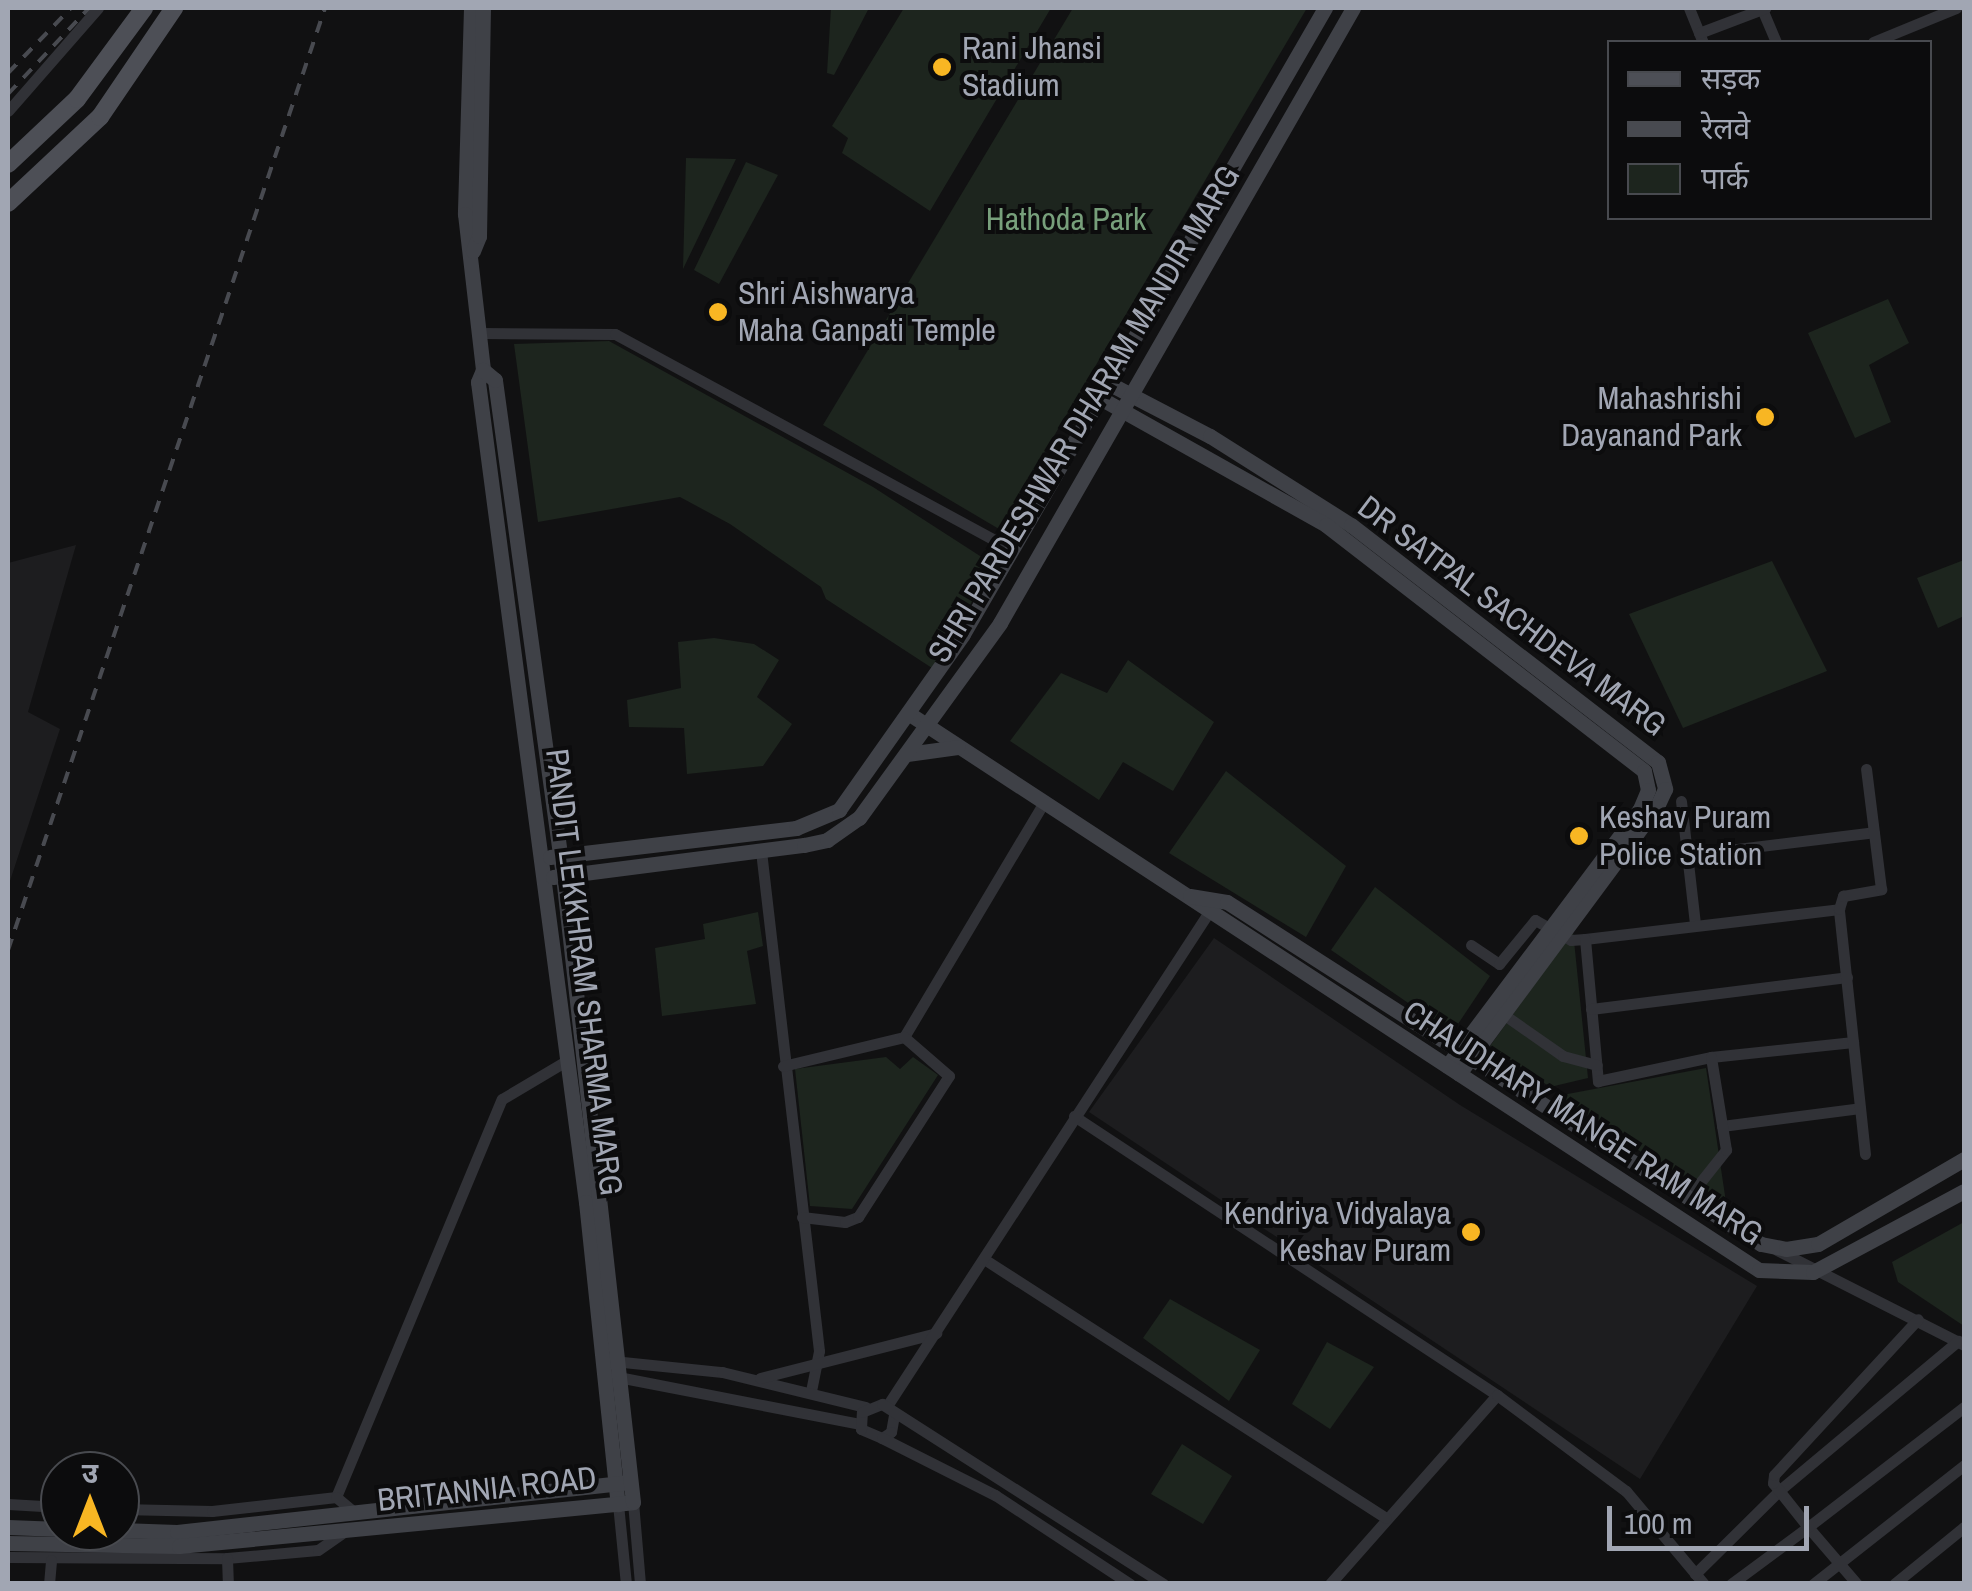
<!DOCTYPE html>
<html>
<head>
<meta charset="utf-8">
<style>
  body { margin:0 }
  #map { position:relative; width:1972px; height:1591px; overflow:hidden; background:#111112; font-family:"Archivo Narrow","Noto Sans Devanagari",sans-serif }
  div>[style] { position:absolute }
  .built>* { inset:0; background:#1d1d1f }
  .green>* { inset:0; background:#1d251e }
  .street>* { height:11px; margin:-5.5px; padding:0 5.5px; transform-origin:5.5px; border-radius:5.5px; background:#313237 }
  .secondary>* { height:15px; margin:-7.5px; padding:0 7.5px; transform-origin:7.5px; border-radius:7.5px; background:#3f4147 }
  .primary>* { height:18px; margin:-9px; padding:0 9px; transform-origin:9px; border-radius:9px; background:#4d4f56 }
  .rail>* { height:4px; margin-top:-2px; transform-origin:0; background:repeating-linear-gradient(90deg,#484a50 0 12px,transparent 0 22px) }
  .dots>* { width:28px; height:28px; translate:-50% -50%; box-sizing:border-box; border:5px solid #0c0c0d; border-radius:50% }
  span { translate:-50% -50%; white-space:nowrap; text-align:center; line-height:1.15; -webkit-text-stroke:8px #0c0c0d; paint-order:stroke }
  .poi-label { font-size:32px; color:#a1a6b3 }
  .left { translate:0 -50%; text-align:left }
  .right { translate:-100% -50%; text-align:right }
  .park-label { font-size:32px; color:#779f7b }
  .street-label { font-size:32px; color:#a1a6b3 }
  .frame { position:absolute; inset:0; border:10px solid #a1a6b3; pointer-events:none }
  .legend { position:absolute; left:1607px; top:40px; width:325px; height:180px; box-sizing:border-box; background:#0c0c0d; border:2px solid #484a4f; margin:0; padding:12px 18px; list-style:none; font-size:30px; color:#a1a6b3 }
  .legend li { display:flex; align-items:center; gap:20px; height:50px }
  .legend b { width:50px; border:2px solid #484a4f }
  .north { position:absolute; left:40px; top:1451px; width:100px; height:100px; box-sizing:border-box; background:#0c0c0d; border:2px solid #484a4f; border-radius:50%; rotate:0deg; font-size:28px; font-weight:700; line-height:40px; text-align:center; color:#a1a6b3 }
  .north::after { content:''; display:block; margin:auto; width:35px; height:45px; background:#f8b623; clip-path:polygon(50% 0,100% 100%,50% 72%,0 100%) }
  .scale { position:absolute; left:1607px; top:1506px; width:202px; height:45px; box-sizing:border-box; border:5px solid #a1a6b3; border-top:0; padding-left:12px; font-size:30px; line-height:35px; white-space:nowrap; color:#a1a6b3; -webkit-text-stroke:8px #0c0c0d; paint-order:stroke }
</style>
</head>
<body>
<div id="map">
  <div class="built">
    <div style="clip-path:polygon(76px 545px,28px 712px,60px 729px,8px 887px,8px 563px)"></div>
    <div style="clip-path:polygon(1214px 938px,1460px 1105px,1757px 1286px,1640px 1479px,1089px 1112px)"></div>
  </div>
  <div class="green">
    <div style="clip-path:polygon(831px 8px,869px 8px,834px 75px,827px 73px)"></div>
    <div style="clip-path:polygon(904px 8px,1051px 8px,930px 211px,842px 153px,848px 138px,832px 126px)"></div>
    <div style="clip-path:polygon(1073px 8px,1307px 8px,999px 529px,823px 425px)"></div>
    <div style="clip-path:polygon(686px 158px,736px 159px,683px 269px)"></div>
    <div style="clip-path:polygon(746px 162px,778px 175px,719px 284px,694px 270px)"></div>
    <div style="clip-path:polygon(1888px 299px,1909px 343px,1869px 365px,1891px 422px,1855px 438px,1808px 333px)"></div>
    <div style="clip-path:polygon(609px 341px,873px 487px,994px 565px,932px 668px,826px 599px,821px 587px,730px 524px,680px 497px,538px 522px,514px 344px)"></div>
    <div style="clip-path:polygon(1964px 560px,1964px 616px,1938px 628px,1917px 578px)"></div>
    <div style="clip-path:polygon(1772px 561px,1827px 671px,1683px 728px,1629px 614px)"></div>
    <div style="clip-path:polygon(714px 638px,754px 644px,779px 660px,757px 697px,792px 724px,763px 766px,687px 774px,684px 728px,629px 727px,627px 700px,681px 688px,678px 642px)"></div>
    <div style="clip-path:polygon(1128px 660px,1214px 722px,1173px 791px,1123px 762px,1099px 800px,1010px 741px,1061px 673px,1107px 693px)"></div>
    <div style="clip-path:polygon(1226px 771px,1346px 866px,1306px 937px,1169px 853px)"></div>
    <div style="clip-path:polygon(1375px 887px,1490px 976px,1452px 1033px,1331px 950px)"></div>
    <div style="clip-path:polygon(758px 912px,763px 946px,747px 951px,756px 1004px,662px 1016px,655px 948px,705px 939px,703px 924px)"></div>
    <div style="clip-path:polygon(1573px 931px,1588px 1078px,1550px 1087px,1490px 1046px)"></div>
    <div style="clip-path:polygon(886px 1057px,900px 1069px,913px 1057px,938px 1075px,852px 1209px,810px 1206px,795px 1069px)"></div>
    <div style="clip-path:polygon(1706px 1068px,1727px 1209px,1557px 1096px)"></div>
    <div style="clip-path:polygon(1964px 1222px,1964px 1326px,1898px 1282px,1892px 1262px)"></div>
    <div style="clip-path:polygon(1170px 1299px,1260px 1350px,1229px 1401px,1143px 1338px)"></div>
    <div style="clip-path:polygon(1327px 1342px,1374px 1367px,1330px 1429px,1292px 1404px)"></div>
    <div style="clip-path:polygon(1182px 1444px,1232px 1476px,1203px 1524px,1151px 1494px)"></div>
  </div>
  <div class="street">
    <div style="left:1689px;top:8px;width:37px;rotate:68deg"></div>
    <div style="left:1762px;top:9px;width:36px;rotate:67deg"></div>
    <div style="left:1699px;top:33px;width:71px;rotate:-20.7deg"></div>
    <div style="left:1873px;top:42px;width:90px;rotate:-22.3deg"></div>
    <div style="left:8px;top:111px;width:137px;rotate:-48.9deg"></div>
    <div style="left:480px;top:333px;width:135px;rotate:0.4deg"></div>
    <div style="left:615px;top:334px;width:452px;rotate:28.5deg"></div>
    <div style="left:1681px;top:801px;width:124px;rotate:83.5deg"></div>
    <div style="left:761px;top:851px;width:503px;rotate:83.38deg"></div>
    <div style="left:819px;top:1351px;width:41px;rotate:101.3deg"></div>
    <div style="left:1688px;top:855px;width:187px;rotate:-7deg"></div>
    <div style="left:1585px;top:939px;width:256px;rotate:-6.7deg"></div>
    <div style="left:1471px;top:945px;width:34px;rotate:34deg"></div>
    <div style="left:1499px;top:964px;width:57px;rotate:-50.7deg"></div>
    <div style="left:1535px;top:920px;width:41px;rotate:29.1deg"></div>
    <div style="left:1571px;top:940px;width:14px;rotate:-4deg"></div>
    <div style="left:1585px;top:939px;width:143px;rotate:84.8deg"></div>
    <div style="left:1598px;top:1081px;width:116px;rotate:-12deg"></div>
    <div style="left:1711px;top:1057px;width:143px;rotate:-6deg"></div>
    <div style="left:1591px;top:1009px;width:258px;rotate:-7.1deg"></div>
    <div style="left:1503px;top:1014px;width:73px;rotate:35deg"></div>
    <div style="left:1563px;top:1056px;width:35px;rotate:15deg"></div>
    <div style="left:783px;top:1066px;width:124px;rotate:-13.5deg"></div>
    <div style="left:904px;top:1037px;width:271px;rotate:-59.2deg"></div>
    <div style="left:1074px;top:1116px;width:507px;rotate:33.41deg"></div>
    <div style="left:1497px;top:1395px;width:252px;rotate:131.5deg"></div>
    <div style="left:1722px;top:1126px;width:139px;rotate:-7.4deg"></div>
    <div style="left:1865px;top:1154px;width:246px;rotate:-96.1deg"></div>
    <div style="left:1839px;top:909px;width:14px;rotate:-73deg"></div>
    <div style="left:1843px;top:896px;width:39px;rotate:-10deg"></div>
    <div style="left:1881px;top:889px;width:121px;rotate:-97.1deg"></div>
    <div style="left:1687px;top:1199px;width:63px;rotate:-51.5deg"></div>
    <div style="left:1726px;top:1150px;width:94px;rotate:-99.2deg"></div>
    <div style="left:802px;top:1217px;width:43px;rotate:6.6deg"></div>
    <div style="left:845px;top:1222px;width:14px;rotate:-21deg"></div>
    <div style="left:858px;top:1217px;width:168px;rotate:-57.2deg"></div>
    <div style="left:949px;top:1076px;width:60px;rotate:-139.1deg"></div>
    <div style="left:1777px;top:1250px;width:210px;rotate:26.9deg"></div>
    <div style="left:984px;top:1259px;width:478px;rotate:32.8deg"></div>
    <div style="left:613px;top:1361px;width:110px;rotate:5.8deg"></div>
    <div style="left:722px;top:1372px;width:148px;rotate:13.7deg"></div>
    <div style="left:613px;top:1376px;width:251px;rotate:11deg"></div>
    <div style="left:760px;top:1378px;width:182px;rotate:-14.3deg"></div>
    <div style="left:1497px;top:1395px;width:161px;rotate:36.7deg"></div>
    <div style="left:1626px;top:1491px;width:121px;rotate:50deg"></div>
    <div style="left:887px;top:1406px;width:586px;rotate:-56.91deg"></div>
    <div style="left:894px;top:1415px;width:17px;rotate:100deg"></div>
    <div style="left:891px;top:1432px;width:11px;rotate:146deg"></div>
    <div style="left:882px;top:1438px;width:23px;rotate:-157deg"></div>
    <div style="left:861px;top:1429px;width:17px;rotate:-87deg"></div>
    <div style="left:862px;top:1412px;width:22px;rotate:-22deg"></div>
    <div style="left:882px;top:1404px;width:334px;rotate:32.6deg"></div>
    <div style="left:882px;top:1438px;width:127px;rotate:26.8deg"></div>
    <div style="left:995px;top:1495px;width:162px;rotate:33.4deg"></div>
    <div style="left:336px;top:1497px;width:431px;rotate:-67.4deg"></div>
    <div style="left:502px;top:1099px;width:74px;rotate:-30.7deg"></div>
    <div style="left:633px;top:1502px;width:82px;rotate:85.1deg"></div>
    <div style="left:8px;top:1504px;width:52px;rotate:3.3deg"></div>
    <div style="left:618px;top:1504px;width:80px;rotate:84.3deg"></div>
    <div style="left:120px;top:1509px;width:92px;rotate:1.2deg"></div>
    <div style="left:212px;top:1511px;width:125px;rotate:-6.4deg"></div>
    <div style="left:336px;top:1497px;width:25px;rotate:40deg"></div>
    <div style="left:8px;top:1557px;width:219px;rotate:0.3deg"></div>
    <div style="left:227px;top:1558px;width:91px;rotate:-5deg"></div>
    <div style="left:318px;top:1550px;width:35px;rotate:-35deg"></div>
    <div style="left:227px;top:1558px;width:26px;rotate:88deg"></div>
    <div style="left:1695px;top:1574px;width:121px;rotate:-44.7deg"></div>
    <div style="left:1781px;top:1489px;width:231px;rotate:-39.9deg"></div>
    <div style="left:49px;top:1584px;width:24px;rotate:-85deg"></div>
    <div style="left:1731px;top:1584px;width:96px;rotate:-36.5deg"></div>
    <div style="left:1808px;top:1527px;width:56px;rotate:-128.5deg"></div>
    <div style="left:1773px;top:1483px;width:8px;rotate:-83deg"></div>
    <div style="left:1774px;top:1475px;width:212px;rotate:-47.3deg"></div>
    <div style="left:1813px;top:1584px;width:192px;rotate:-38.2deg"></div>
    <div style="left:1857px;top:1584px;width:75px;rotate:-130.7deg"></div>
    <div style="left:1808px;top:1527px;width:197px;rotate:-37.6deg"></div>
    <div style="left:1894px;top:1584px;width:90px;rotate:-39.2deg"></div>
  </div>
  <div class="secondary">
    <div style="left:471px;top:8px;width:206px;rotate:91.7deg"></div>
    <div style="left:465px;top:214px;width:157px;rotate:83.4deg"></div>
    <div style="left:483px;top:370px;width:13px;rotate:113deg"></div>
    <div style="left:478px;top:382px;width:827px;rotate:82.5deg"></div>
    <div style="left:586px;top:1202px;width:304px;rotate:84deg"></div>
    <div style="left:473px;top:251px;width:16px;rotate:-68deg"></div>
    <div style="left:479px;top:236px;width:228px;rotate:-89deg"></div>
    <div style="left:1108px;top:383px;width:115px;rotate:27.5deg"></div>
    <div style="left:1210px;top:436px;width:167px;rotate:32.3deg"></div>
    <div style="left:1351px;top:525px;width:388px;rotate:37.7deg"></div>
    <div style="left:1658px;top:762px;width:28px;rotate:75deg"></div>
    <div style="left:1665px;top:789px;width:19px;rotate:115deg"></div>
    <div style="left:1657px;top:806px;width:333px;rotate:126.5deg"></div>
    <div style="left:1100px;top:398px;width:259px;rotate:29.3deg"></div>
    <div style="left:1326px;top:525px;width:402px;rotate:37.7deg"></div>
    <div style="left:1644px;top:771px;width:19px;rotate:78deg"></div>
    <div style="left:1648px;top:790px;width:21px;rotate:113deg"></div>
    <div style="left:1640px;top:809px;width:321px;rotate:126.9deg"></div>
    <div style="left:908px;top:713px;width:1017px;rotate:33.21deg"></div>
    <div style="left:1759px;top:1270px;width:54px;rotate:2.1deg"></div>
    <div style="left:1813px;top:1272px;width:171px;rotate:-28.2deg"></div>
    <div style="left:907px;top:754px;width:51px;rotate:-7.8deg"></div>
    <div style="left:550px;top:857px;width:248px;rotate:-6.7deg"></div>
    <div style="left:796px;top:828px;width:47px;rotate:-22.7deg"></div>
    <div style="left:839px;top:810px;width:215px;rotate:-54.8deg"></div>
    <div style="left:963px;top:634px;width:723px;rotate:-59.96deg"></div>
    <div style="left:553px;top:877px;width:253px;rotate:-7.3deg"></div>
    <div style="left:804px;top:845px;width:24px;rotate:-12deg"></div>
    <div style="left:827px;top:840px;width:39px;rotate:-35deg"></div>
    <div style="left:859px;top:818px;width:241px;rotate:-54.1deg"></div>
    <div style="left:1000px;top:623px;width:709px;rotate:-60.14deg"></div>
    <div style="left:1190px;top:896px;width:37px;rotate:9deg"></div>
    <div style="left:1227px;top:902px;width:634px;rotate:32.64deg"></div>
    <div style="left:1761px;top:1244px;width:25px;rotate:11deg"></div>
    <div style="left:1786px;top:1249px;width:32px;rotate:-9deg"></div>
    <div style="left:1818px;top:1244px;width:169px;rotate:-30.2deg"></div>
    <div style="left:8px;top:1527px;width:52px;rotate:2.2deg"></div>
    <div style="left:120px;top:1530px;width:57px;rotate:2deg"></div>
    <div style="left:177px;top:1532px;width:449px;rotate:-6.3deg"></div>
    <div style="left:8px;top:1543px;width:171px;rotate:1deg"></div>
    <div style="left:179px;top:1546px;width:456px;rotate:-5.5deg"></div>
    <div style="left:633px;top:1502px;width:630px;rotate:-96.38deg"></div>
    <div style="left:563px;top:876px;width:501px;rotate:-97.81deg"></div>
    <div style="left:495px;top:380px;width:16px;rotate:-140deg"></div>
  </div>
  <div class="primary">
    <div style="left:8px;top:164px;width:95px;rotate:-43.3deg"></div>
    <div style="left:77px;top:99px;width:113px;rotate:-53.6deg"></div>
    <div style="left:8px;top:203px;width:126px;rotate:-43.1deg"></div>
    <div style="left:100px;top:117px;width:132px;rotate:-55.8deg"></div>
  </div>
  <div class="rail">
    <div style="left:8px;top:73px;width:91px;rotate:-45.9deg"></div>
    <div style="left:8px;top:94px;width:118px;rotate:-46.7deg"></div>
    <div style="left:8px;top:950px;width:994px;rotate:-71.4deg"></div>
  </div>
  <div class="dots">
    <div style="left:942px;top:67px;background:#f8b623"></div>
    <div style="left:718px;top:312px;background:#f8b623"></div>
    <div style="left:1765px;top:417px;background:#f8b623"></div>
    <div style="left:1579px;top:836px;background:#f8b623"></div>
    <div style="left:1471px;top:1232px;background:#f8b623"></div>
  </div>
  <div class="poi-label">
    <span class="left" style="left:962px;top:67px">Rani Jhansi<br>Stadium</span>
    <span class="left" style="left:738px;top:312px">Shri Aishwarya<br>Maha Ganpati Temple</span>
    <span class="right" style="left:1742px;top:417px">Mahashrishi<br>Dayanand Park</span>
    <span class="left" style="left:1599px;top:836px">Keshav Puram<br>Police Station</span>
    <span class="right" style="left:1451px;top:1232px">Kendriya Vidyalaya<br>Keshav Puram</span>
  </div>
  <div class="park-label">
    <span style="left:1066px;top:219px">Hathoda Park</span>
  </div>
  <div class="street-label">
    <span style="left:1084px;top:414px;rotate:-59deg">SHRI PARDESHWAR DHARAM MANDIR MARG</span>
    <span style="left:1512px;top:616px;rotate:37deg">DR SATPAL SACHDEVA MARG</span>
    <span style="left:584px;top:972px;rotate:83deg">PANDIT LEKKHRAM SHARMA MARG</span>
    <span style="left:1583px;top:1123px;rotate:33deg">CHAUDHARY MANGE RAM MARG</span>
    <span style="left:487px;top:1489px;rotate:-6deg">BRITANNIA ROAD</span>
  </div>
  <div class="frame"></div>
  <ul class="legend">
  <li><b style="height:12px;background:#4d4f56"></b>सड़क</li>
  <li><b style="height:12px;background:#484a50"></b>रेलवे</li>
  <li><b style="height:28px;background:#1d251e"></b>पार्क</li>
  </ul>
  <div class="north">उ</div>
  <div class="scale">100 m</div>
</div>
</body>
</html>
